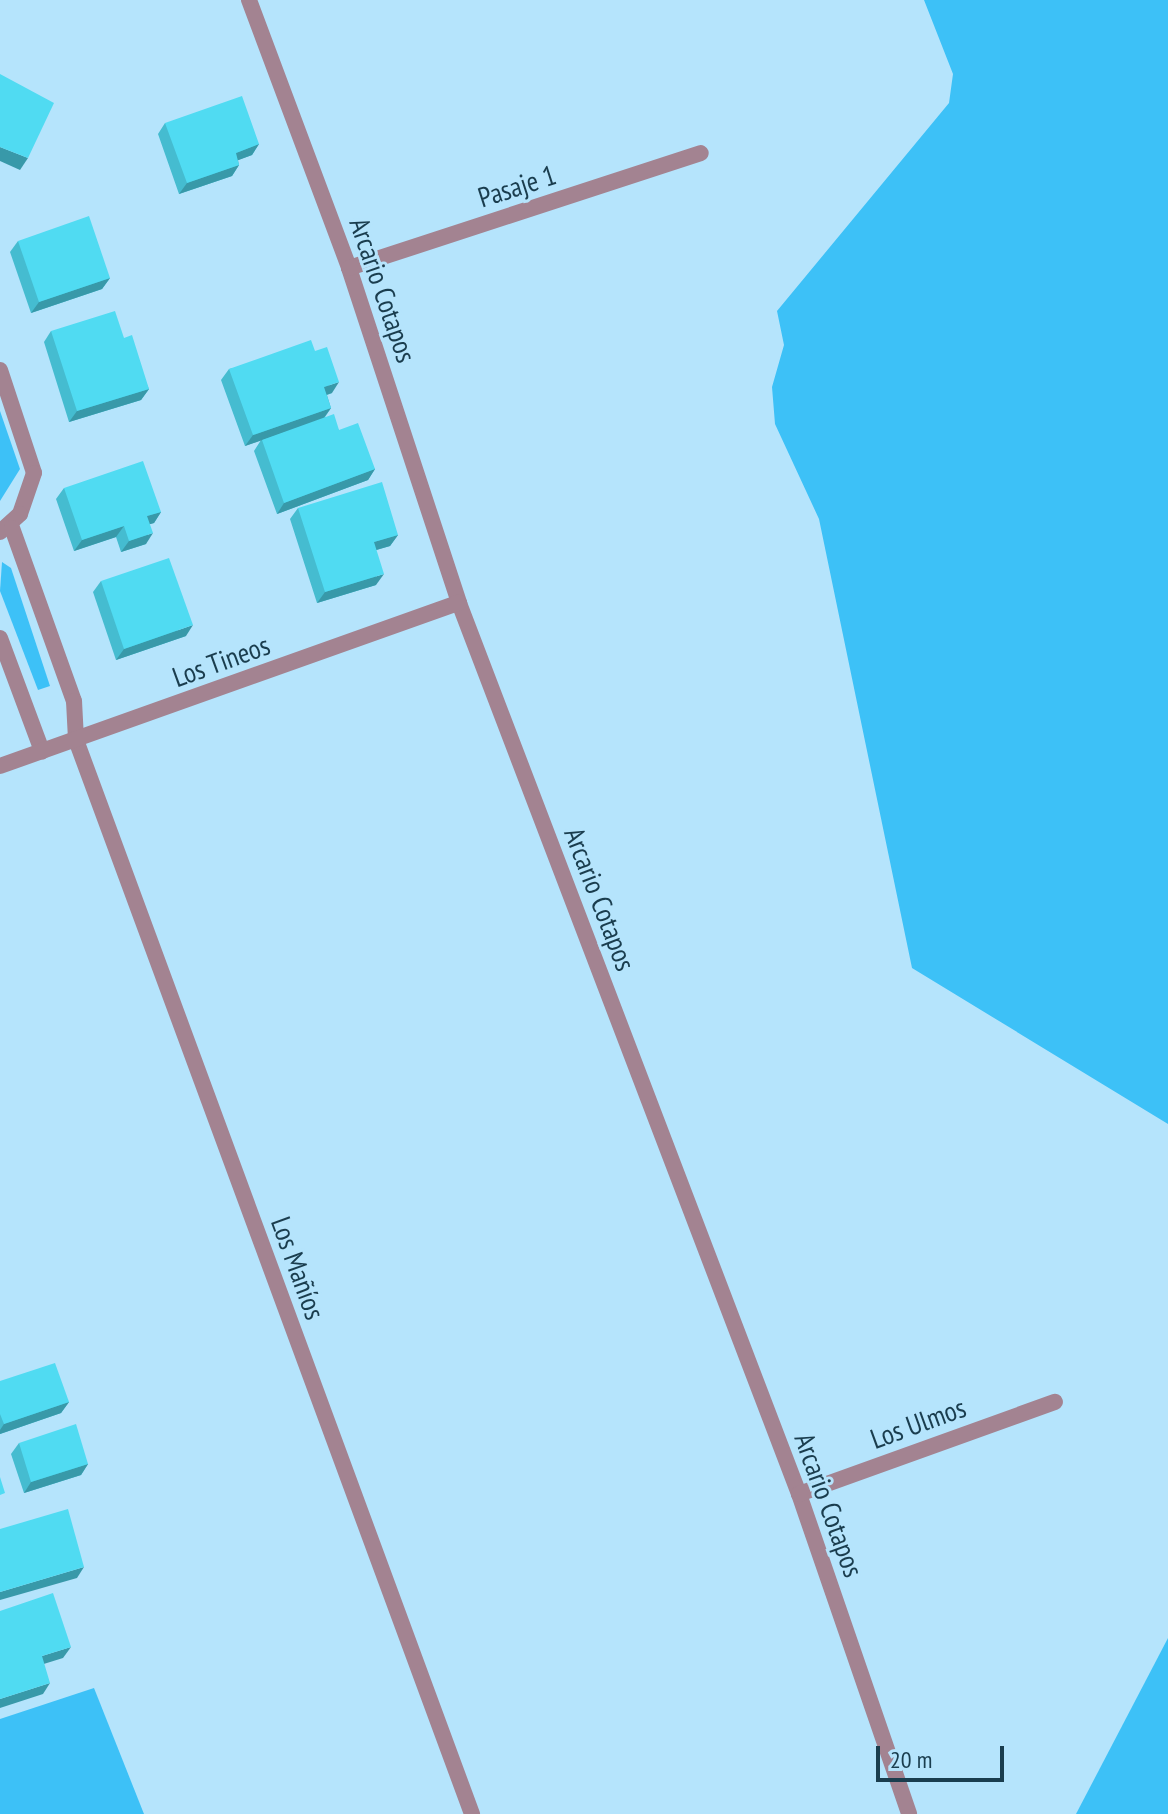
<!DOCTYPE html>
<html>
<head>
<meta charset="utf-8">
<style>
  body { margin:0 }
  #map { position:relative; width:1168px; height:1814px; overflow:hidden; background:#b5e4fc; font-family:"PT Sans Narrow",sans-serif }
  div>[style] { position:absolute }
  .green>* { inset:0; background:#3dc1f7 }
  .street>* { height:16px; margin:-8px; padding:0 8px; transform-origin:8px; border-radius:8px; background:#a38391 }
  .wall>* { inset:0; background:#45bcd0 }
  .shaded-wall>* { inset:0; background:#3899a9 }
  .building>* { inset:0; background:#50dbf2 }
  span { translate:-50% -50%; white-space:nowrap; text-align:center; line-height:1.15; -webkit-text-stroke:6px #b5e4fc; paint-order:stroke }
  .street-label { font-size:28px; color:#1a3d4e }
  .scale { position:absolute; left:876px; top:1746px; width:128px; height:36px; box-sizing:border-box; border:4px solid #1a3d4e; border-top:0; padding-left:10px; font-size:24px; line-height:28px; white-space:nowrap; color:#1a3d4e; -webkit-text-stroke:6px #b5e4fc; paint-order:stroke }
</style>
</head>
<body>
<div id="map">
  <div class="green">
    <div style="clip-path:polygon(924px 0,1168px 0,1168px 1124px,912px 968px,819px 519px,775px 424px,772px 387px,784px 345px,777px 311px,949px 103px,953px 74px)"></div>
    <div style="clip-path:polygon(0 411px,20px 469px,0 501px)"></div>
    <div style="clip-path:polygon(2px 562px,11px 568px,50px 686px,38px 690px,0 591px)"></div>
    <div style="clip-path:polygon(1168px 1638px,1168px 1814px,1076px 1814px)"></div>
    <div style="clip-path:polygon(94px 1688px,144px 1814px,0 1814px,0 1719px)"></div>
  </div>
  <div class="street">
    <div style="left:249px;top:0;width:286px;rotate:69.5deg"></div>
    <div style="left:349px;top:268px;width:353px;rotate:71.8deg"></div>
    <div style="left:459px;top:603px;width:954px;rotate:69.11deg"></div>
    <div style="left:799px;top:1494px;width:338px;rotate:71deg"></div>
    <div style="left:349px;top:268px;width:370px;rotate:-18.1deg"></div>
    <div style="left:0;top:370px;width:108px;rotate:71.7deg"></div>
    <div style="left:34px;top:473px;width:43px;rotate:108.9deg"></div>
    <div style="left:20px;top:514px;width:27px;rotate:138deg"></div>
    <div style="left:12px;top:528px;width:184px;rotate:70.3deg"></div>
    <div style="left:74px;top:701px;width:39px;rotate:87deg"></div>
    <div style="left:76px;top:740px;width:1145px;rotate:69.76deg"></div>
    <div style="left:0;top:638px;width:121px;rotate:69.6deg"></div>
    <div style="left:0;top:766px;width:487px;rotate:-19.6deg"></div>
    <div style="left:799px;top:1494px;width:272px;rotate:-19.8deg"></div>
  </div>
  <div class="wall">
    <div style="clip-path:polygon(165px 123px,259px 144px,252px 155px,238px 160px,239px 165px,232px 176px,179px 194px,158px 134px)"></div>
    <div style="clip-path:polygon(18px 241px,110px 278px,102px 289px,31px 313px,10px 252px)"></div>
    <div style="clip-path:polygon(51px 331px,124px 338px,149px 389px,141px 400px,69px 422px,44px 342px)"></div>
    <div style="clip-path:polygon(315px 351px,332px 393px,327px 395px,331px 408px,325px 417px,339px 430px,375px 469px,368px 480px,277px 514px,254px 451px,261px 440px,245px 446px,221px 380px,229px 369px)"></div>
    <div style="clip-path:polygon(64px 488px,161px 512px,154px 523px,150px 524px,146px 544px,121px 552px,116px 537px,74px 551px,56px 499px)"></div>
    <div style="clip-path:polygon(298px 508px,398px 535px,390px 546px,376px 550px,376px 585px,317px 603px,290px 519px)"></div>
    <div style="clip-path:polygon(101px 581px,186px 636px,116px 660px,93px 592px)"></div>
    <div style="clip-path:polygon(0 1381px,69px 1402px,61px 1413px,0 1434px)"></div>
    <div style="clip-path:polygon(19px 1443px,88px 1464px,81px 1475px,24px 1493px,11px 1454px)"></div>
  </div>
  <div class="shaded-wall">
    <div style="clip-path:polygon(259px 144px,252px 155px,228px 164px,236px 153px)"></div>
    <div style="clip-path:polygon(0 147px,28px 158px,20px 170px,0 161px)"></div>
    <div style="clip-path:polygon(239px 165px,232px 176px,179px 194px,187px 183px)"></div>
    <div style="clip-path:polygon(110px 278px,102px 289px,31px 313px,39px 302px)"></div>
    <div style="clip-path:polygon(339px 382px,332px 393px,316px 398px,324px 387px)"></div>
    <div style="clip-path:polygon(149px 389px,141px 400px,69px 422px,77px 411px)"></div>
    <div style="clip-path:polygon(331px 408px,323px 419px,245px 446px,253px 435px)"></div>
    <div style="clip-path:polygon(375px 469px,368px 480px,277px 514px,284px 503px)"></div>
    <div style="clip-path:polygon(161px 512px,154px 523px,140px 527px,147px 516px)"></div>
    <div style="clip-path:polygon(124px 526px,116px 537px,74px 551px,82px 540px)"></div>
    <div style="clip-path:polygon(153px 533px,146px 544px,121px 552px,129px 541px)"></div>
    <div style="clip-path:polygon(398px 535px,390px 546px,366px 553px,374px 542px)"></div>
    <div style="clip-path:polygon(384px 574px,376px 585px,317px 603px,325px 592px)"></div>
    <div style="clip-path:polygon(193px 625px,186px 636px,116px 660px,124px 649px)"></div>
    <div style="clip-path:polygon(69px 1402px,61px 1413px,0 1434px,0 1430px,4px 1424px)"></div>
    <div style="clip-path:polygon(88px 1464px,81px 1475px,24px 1493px,31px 1482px)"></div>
    <div style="clip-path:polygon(84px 1567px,77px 1578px,0 1600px,0 1592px)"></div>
    <div style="clip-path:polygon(71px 1647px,63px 1658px,34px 1667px,42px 1656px)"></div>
    <div style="clip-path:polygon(50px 1683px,43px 1694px,0 1708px,0 1699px)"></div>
  </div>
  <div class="building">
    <div style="clip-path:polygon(0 74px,54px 103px,28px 158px,0 147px)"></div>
    <div style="clip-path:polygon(242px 96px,259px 144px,236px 153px,239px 165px,187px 183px,165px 123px)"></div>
    <div style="clip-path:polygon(89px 216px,110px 278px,39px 302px,18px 241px)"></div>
    <div style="clip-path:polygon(115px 311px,124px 338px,132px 335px,149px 389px,77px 411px,51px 331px)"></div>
    <div style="clip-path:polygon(311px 340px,315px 351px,327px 347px,339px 382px,324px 387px,331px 408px,253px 435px,229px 369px)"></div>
    <div style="clip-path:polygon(334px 414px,339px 430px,358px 423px,375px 469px,284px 503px,262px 440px)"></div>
    <div style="clip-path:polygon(143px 461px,161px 512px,147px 516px,153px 533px,129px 541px,124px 526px,82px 540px,64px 488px)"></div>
    <div style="clip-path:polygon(382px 482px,398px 535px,374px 542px,384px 574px,325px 592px,298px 508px)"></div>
    <div style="clip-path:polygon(169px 558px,193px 625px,124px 649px,101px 581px)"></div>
    <div style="clip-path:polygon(55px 1363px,69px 1402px,4px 1424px,0 1414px,0 1381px)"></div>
    <div style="clip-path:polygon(76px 1424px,88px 1464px,31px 1482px,19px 1443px)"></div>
    <div style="clip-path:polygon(0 1477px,5px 1493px,0 1495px)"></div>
    <div style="clip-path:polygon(68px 1509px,84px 1567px,0 1592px,0 1529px)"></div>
    <div style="clip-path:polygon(53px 1593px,71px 1647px,42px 1656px,50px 1683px,0 1699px,0 1611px)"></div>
  </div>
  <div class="street-label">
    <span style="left:517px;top:186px;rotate:-18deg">Pasaje 1</span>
    <span style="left:383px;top:290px;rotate:71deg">Arcario Cotapos</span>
    <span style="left:221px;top:661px;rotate:-20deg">Los Tineos</span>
    <span style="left:600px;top:899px;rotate:69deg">Arcario Cotapos</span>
    <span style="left:298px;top:1268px;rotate:70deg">Los Mañíos</span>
    <span style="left:918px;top:1423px;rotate:-20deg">Los Ulmos</span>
    <span style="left:829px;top:1505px;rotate:70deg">Arcario Cotapos</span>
  </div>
  <div class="scale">20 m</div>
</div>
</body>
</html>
